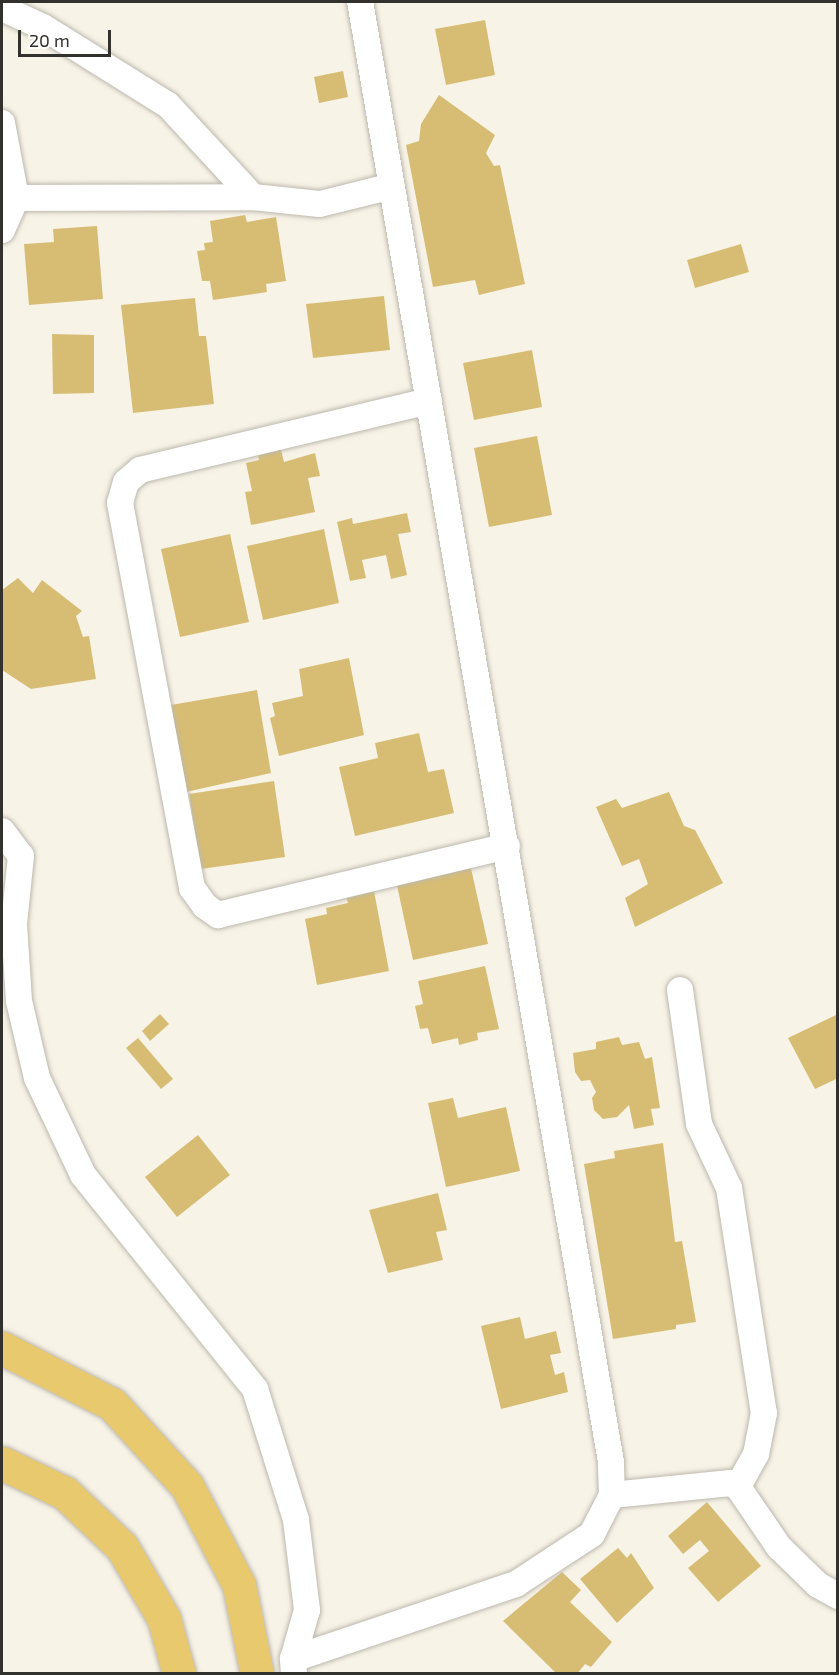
<!DOCTYPE html>
<html>
<head>
<meta charset="utf-8">
<style>
  body { margin:0 }
  #map { position:relative; width:839px; height:1675px; overflow:hidden; background:#f8f3e7; font-family:"Exo 2",sans-serif }
  div>[style] { position:absolute }
  .building>* { inset:0; background:#d7bd74 }
  .roads { filter:drop-shadow(0 0 2px #bcb8ad) drop-shadow(0 0 2px #bcb8ad) }
  .street>* { height:26px; margin:-13px; padding:0 13px; transform-origin:13px; border-radius:13px; background:#fff }
  .highway>* { height:33px; margin:-16.5px; padding:0 16.5px; transform-origin:16.5px; border-radius:16.5px; background:#e9c96d }
  span { translate:-50% -50%; white-space:nowrap; text-align:center; line-height:1.15; -webkit-text-stroke:4.5px #fff; paint-order:stroke }
  .frame { position:absolute; inset:0; border:3px solid #33312d; pointer-events:none }
  .scale { position:absolute; left:18px; top:30px; width:93px; height:27px; box-sizing:border-box; border:3px solid #33312d; border-top:0; padding-left:8px; font-size:18px; line-height:21px; white-space:nowrap; color:#33312d; -webkit-text-stroke:4px #fff; paint-order:stroke }
</style>
</head>
<body>
<div id="map">
  <div class="building">
    <div style="clip-path:polygon(485px 20px,495px 75px,446px 85px,435px 29px)"></div>
    <div style="clip-path:polygon(343px 71px,348px 97px,319px 103px,314px 77px)"></div>
    <div style="clip-path:polygon(439px 95px,495px 135px,486px 153px,494px 166px,500px 165px,525px 284px,479px 295px,475px 280px,433px 287px,406px 145px,419px 141px,421px 124px)"></div>
    <div style="clip-path:polygon(245px 215px,247px 222px,276px 217px,286px 281px,266px 284px,267px 292px,213px 300px,210px 281px,202px 281px,197px 251px,205px 250px,204px 243px,213px 242px,210px 221px)"></div>
    <div style="clip-path:polygon(97px 226px,103px 299px,29px 305px,24px 244px,54px 242px,53px 229px)"></div>
    <div style="clip-path:polygon(741px 244px,749px 272px,695px 288px,687px 260px)"></div>
    <div style="clip-path:polygon(384px 296px,390px 350px,313px 358px,306px 304px)"></div>
    <div style="clip-path:polygon(195px 298px,199px 336px,206px 336px,214px 404px,133px 413px,121px 305px)"></div>
    <div style="clip-path:polygon(52px 334px,94px 335px,94px 393px,53px 394px)"></div>
    <div style="clip-path:polygon(532px 350px,542px 407px,474px 420px,463px 363px)"></div>
    <div style="clip-path:polygon(537px 436px,552px 515px,489px 527px,474px 448px)"></div>
    <div style="clip-path:polygon(280px 446px,284px 462px,315px 453px,320px 476px,308px 478px,315px 512px,251px 525px,245px 492px,252px 491px,246px 463px,259px 460px,257px 450px)"></div>
    <div style="clip-path:polygon(407px 513px,411px 532px,398px 534px,407px 575px,391px 579px,386px 555px,362px 560px,366px 578px,350px 581px,337px 522px,352px 518px,353px 524px)"></div>
    <div style="clip-path:polygon(324px 529px,339px 603px,263px 620px,247px 546px)"></div>
    <div style="clip-path:polygon(230px 534px,249px 622px,180px 637px,161px 549px)"></div>
    <div style="clip-path:polygon(18px 578px,33px 593px,42px 580px,82px 611px,76px 616px,83px 637px,89px 636px,96px 679px,31px 689px,2px 670px,2px 590px)"></div>
    <div style="clip-path:polygon(349px 658px,364px 735px,279px 756px,270px 718px,275px 716px,272px 703px,303px 696px,299px 669px)"></div>
    <div style="clip-path:polygon(257px 690px,271px 773px,186px 792px,171px 705px)"></div>
    <div style="clip-path:polygon(419px 733px,428px 772px,444px 769px,454px 813px,355px 836px,339px 767px,378px 758px,375px 743px)"></div>
    <div style="clip-path:polygon(274px 781px,285px 857px,201px 869px,189px 794px)"></div>
    <div style="clip-path:polygon(669px 792px,684px 826px,695px 830px,723px 883px,635px 927px,625px 898px,648px 884px,639px 859px,622px 866px,596px 807px,616px 799px,622px 808px)"></div>
    <div style="clip-path:polygon(470px 864px,488px 944px,413px 960px,396px 881px)"></div>
    <div style="clip-path:polygon(374px 891px,389px 971px,317px 985px,305px 919px,327px 914px,326px 908px,348px 903px,346px 896px)"></div>
    <div style="clip-path:polygon(485px 966px,499px 1029px,477px 1033px,478px 1040px,459px 1045px,458px 1038px,432px 1044px,428px 1028px,420px 1029px,415px 1006px,423px 1004px,418px 981px)"></div>
    <div style="clip-path:polygon(160px 1014px,169px 1024px,150px 1041px,142px 1031px)"></div>
    <div style="clip-path:polygon(838px 1014px,838px 1078px,815px 1089px,788px 1038px)"></div>
    <div style="clip-path:polygon(619px 1037px,622px 1045px,639px 1042px,645px 1059px,652px 1057px,660px 1108px,651px 1109px,654px 1125px,634px 1129px,629px 1105px,617px 1117px,603px 1119px,594px 1110px,592px 1098px,596px 1092px,590px 1080px,581px 1081px,575px 1072px,573px 1053px,596px 1049px,596px 1042px)"></div>
    <div style="clip-path:polygon(138px 1038px,173px 1079px,161px 1089px,126px 1048px)"></div>
    <div style="clip-path:polygon(453px 1098px,458px 1118px,506px 1107px,520px 1171px,446px 1187px,428px 1103px)"></div>
    <div style="clip-path:polygon(198px 1135px,230px 1175px,177px 1217px,145px 1177px)"></div>
    <div style="clip-path:polygon(663px 1143px,675px 1242px,682px 1241px,696px 1322px,676px 1325px,676px 1329px,613px 1339px,584px 1164px,615px 1158px,614px 1151px)"></div>
    <div style="clip-path:polygon(438px 1193px,447px 1230px,436px 1232px,443px 1260px,388px 1273px,369px 1210px)"></div>
    <div style="clip-path:polygon(520px 1317px,525px 1339px,556px 1331px,561px 1353px,550px 1355px,555px 1375px,564px 1372px,568px 1392px,501px 1409px,481px 1326px)"></div>
    <div style="clip-path:polygon(707px 1502px,761px 1566px,718px 1602px,688px 1568px,709px 1551px,700px 1540px,683px 1554px,668px 1536px)"></div>
    <div style="clip-path:polygon(618px 1548px,627px 1558px,631px 1553px,654px 1588px,617px 1623px,580px 1579px)"></div>
    <div style="clip-path:polygon(562px 1572px,581px 1590px,570px 1602px,612px 1642px,591px 1667px,585px 1664px,577px 1674px,557px 1674px,503px 1621px)"></div>
  </div>
  <div class="roads">
    <div class="street">
      <div style="left:2px;top:8px;width:45px;rotate:24.9deg"></div>
      <div style="left:43px;top:27px;width:147px;rotate:32deg"></div>
      <div style="left:168px;top:105px;width:125px;rotate:47.3deg"></div>
      <div style="left:253px;top:197px;width:67px;rotate:6deg"></div>
      <div style="left:320px;top:204px;width:74px;rotate:-14deg"></div>
      <div style="left:2px;top:123px;width:76px;rotate:79.4deg"></div>
      <div style="left:2px;top:230px;width:35px;rotate:-66deg"></div>
      <div style="left:16px;top:198px;width:237px;rotate:-0.2deg"></div>
      <div style="left:429px;top:401px;width:297px;rotate:166.6deg"></div>
      <div style="left:140px;top:470px;width:18px;rotate:139deg"></div>
      <div style="left:126px;top:482px;width:22px;rotate:106deg"></div>
      <div style="left:120px;top:503px;width:392px;rotate:79.4deg"></div>
      <div style="left:192px;top:888px;width:22px;rotate:54deg"></div>
      <div style="left:205px;top:906px;width:16px;rotate:35deg"></div>
      <div style="left:218px;top:915px;width:297px;rotate:-13.4deg"></div>
      <div style="left:2px;top:831px;width:31px;rotate:53deg"></div>
      <div style="left:21px;top:856px;width:68px;rotate:95.9deg"></div>
      <div style="left:14px;top:924px;width:77px;rotate:86.3deg"></div>
      <div style="left:19px;top:1001px;width:79px;rotate:76.8deg"></div>
      <div style="left:37px;top:1078px;width:107px;rotate:64.6deg"></div>
      <div style="left:83px;top:1175px;width:275px;rotate:51.2deg"></div>
      <div style="left:255px;top:1389px;width:137px;rotate:72.6deg"></div>
      <div style="left:296px;top:1520px;width:91px;rotate:83deg"></div>
      <div style="left:307px;top:1610px;width:51px;rotate:105.9deg"></div>
      <div style="left:680px;top:990px;width:135px;rotate:81.9deg"></div>
      <div style="left:699px;top:1124px;width:71px;rotate:64.9deg"></div>
      <div style="left:729px;top:1188px;width:228px;rotate:81.2deg"></div>
      <div style="left:764px;top:1413px;width:42px;rotate:101deg"></div>
      <div style="left:756px;top:1454px;width:38px;rotate:119deg"></div>
      <div style="left:612px;top:1495px;width:119px;rotate:-5.8deg"></div>
      <div style="left:730px;top:1483px;width:9px;rotate:27deg"></div>
      <div style="left:738px;top:1487px;width:73px;rotate:55.7deg"></div>
      <div style="left:779px;top:1547px;width:54px;rotate:44.3deg"></div>
      <div style="left:818px;top:1585px;width:23px;rotate:29deg"></div>
      <div style="left:294px;top:1674px;width:15px;rotate:-94deg"></div>
      <div style="left:293px;top:1659px;width:235px;rotate:-18.6deg"></div>
      <div style="left:516px;top:1584px;width:91px;rotate:-33.3deg"></div>
      <div style="left:592px;top:1534px;width:44px;rotate:-62.9deg"></div>
      <div style="left:612px;top:1495px;width:33px;rotate:-92deg"></div>
      <div style="left:611px;top:1462px;width:1481px;rotate:-99.75deg"></div>
    </div>
    <div class="highway">
      <div style="left:2px;top:1348px;width:123px;rotate:27deg"></div>
      <div style="left:112px;top:1404px;width:111px;rotate:47.6deg"></div>
      <div style="left:187px;top:1486px;width:112px;rotate:62.3deg"></div>
      <div style="left:239px;top:1585px;width:91px;rotate:78.6deg"></div>
      <div style="left:2px;top:1463px;width:70px;rotate:25.5deg"></div>
      <div style="left:65px;top:1493px;width:79px;rotate:43.5deg"></div>
      <div style="left:122px;top:1547px;width:83px;rotate:59.7deg"></div>
      <div style="left:164px;top:1619px;width:57px;rotate:74.7deg"></div>
    </div>
  </div>
  <div class="frame"></div>
  <div class="scale">20 m</div>
</div>
</body>
</html>
